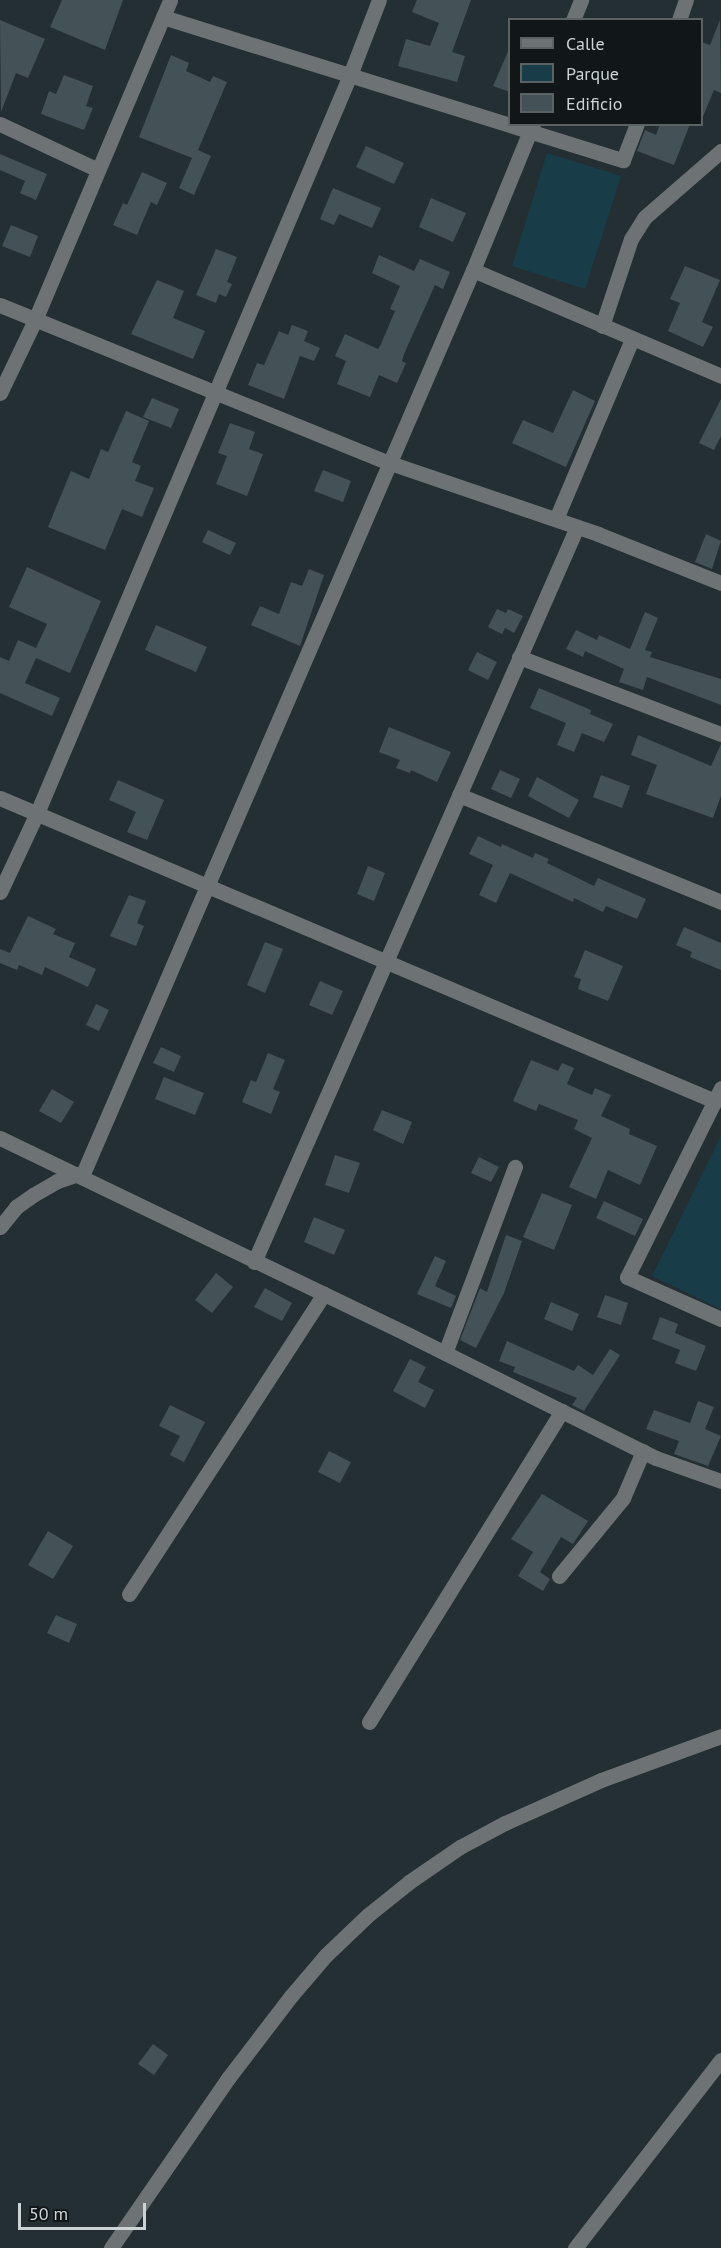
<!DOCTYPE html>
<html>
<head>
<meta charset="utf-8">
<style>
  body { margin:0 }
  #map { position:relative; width:721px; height:2248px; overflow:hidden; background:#232f33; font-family:"PT Sans",sans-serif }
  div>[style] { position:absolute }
  .green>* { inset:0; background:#183d49 }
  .building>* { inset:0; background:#445156 }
  .minor>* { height:15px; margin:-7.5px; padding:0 7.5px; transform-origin:7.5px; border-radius:7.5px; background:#6d7375 }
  span { translate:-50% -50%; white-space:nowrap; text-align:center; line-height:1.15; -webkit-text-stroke:5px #111618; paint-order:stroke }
  .legend { position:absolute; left:508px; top:18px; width:195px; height:108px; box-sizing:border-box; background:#111618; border:2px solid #5b6264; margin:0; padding:8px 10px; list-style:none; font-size:18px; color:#cbd3d5 }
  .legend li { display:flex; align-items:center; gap:12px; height:30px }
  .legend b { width:30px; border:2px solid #5b6264 }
  .scale { position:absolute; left:18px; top:2203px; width:128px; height:27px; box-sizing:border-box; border:3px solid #cbd3d5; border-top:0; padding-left:8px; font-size:18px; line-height:21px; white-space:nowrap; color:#cbd3d5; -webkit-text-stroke:4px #111618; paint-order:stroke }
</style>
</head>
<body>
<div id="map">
  <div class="green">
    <div style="clip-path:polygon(547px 153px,621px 176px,585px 289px,512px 266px)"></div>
    <div style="clip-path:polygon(721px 1136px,721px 1309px,652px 1276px)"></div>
  </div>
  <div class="building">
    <div style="clip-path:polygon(62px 0,123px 0,105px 50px,50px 27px)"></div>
    <div style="clip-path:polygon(417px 0,471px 0,452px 52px,465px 56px,457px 82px,398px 66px,406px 39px,430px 46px,439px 23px,412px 12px)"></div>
    <div style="clip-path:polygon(0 20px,45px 39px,28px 78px,16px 73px,1px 112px)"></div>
    <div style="clip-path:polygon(720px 20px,721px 93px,714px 90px,702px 119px,702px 42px,710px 45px)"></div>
    <div style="clip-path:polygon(510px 47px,510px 92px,493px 86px)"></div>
    <div style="clip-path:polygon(171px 55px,189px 63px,186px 71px,210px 82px,213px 76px,227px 82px,198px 150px,211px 156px,194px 195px,179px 188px,192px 158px,139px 137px)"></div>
    <div style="clip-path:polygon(64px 75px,93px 86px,86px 106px,93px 108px,84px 130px,41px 114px,49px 91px,56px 94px)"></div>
    <div style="clip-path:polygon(660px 124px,690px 124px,674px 165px,637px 151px,645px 130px,656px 135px)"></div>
    <div style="clip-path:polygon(366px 146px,404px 163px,394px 184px,356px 167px)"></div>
    <div style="clip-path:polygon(0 154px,47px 174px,36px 200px,20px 193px,25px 181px,0 170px)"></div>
    <div style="clip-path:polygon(142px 172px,167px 183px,157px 205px,151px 202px,137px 235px,113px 225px,123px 203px,127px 205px)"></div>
    <div style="clip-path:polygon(333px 188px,381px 208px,372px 228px,339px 214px,334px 225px,320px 219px)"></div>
    <div style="clip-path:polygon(431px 198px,466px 213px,453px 242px,419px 227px)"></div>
    <div style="clip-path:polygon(11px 225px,38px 236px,30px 257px,2px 246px)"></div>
    <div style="clip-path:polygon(216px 249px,237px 257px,227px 282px,232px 284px,226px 297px,219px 294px,216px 303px,196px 295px)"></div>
    <div style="clip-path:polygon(379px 255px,414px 271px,420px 259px,450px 272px,443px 289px,435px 285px,404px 354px,402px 361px,406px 363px,397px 383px,379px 375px,370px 397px,337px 384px,346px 361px,335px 356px,345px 334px,378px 349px,381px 344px,395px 311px,390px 309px,400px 286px,372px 273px)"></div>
    <div style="clip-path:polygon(685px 266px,720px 280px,702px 322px,713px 327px,703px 347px,668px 331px,680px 303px,670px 299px)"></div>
    <div style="clip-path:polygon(157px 280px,184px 291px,173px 318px,205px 331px,193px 359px,131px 334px)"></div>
    <div style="clip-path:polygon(292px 325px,308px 331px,304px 341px,320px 348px,314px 361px,300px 356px,284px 399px,248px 385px,257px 363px,264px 365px,279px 331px,288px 335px)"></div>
    <div style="clip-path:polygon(573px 390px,595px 401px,566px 467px,512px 443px,523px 420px,553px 433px)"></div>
    <div style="clip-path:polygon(152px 398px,179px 409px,171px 428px,143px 417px)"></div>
    <div style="clip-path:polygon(721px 399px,721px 436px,714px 450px,699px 443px)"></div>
    <div style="clip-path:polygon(126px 411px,149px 421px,132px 462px,141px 466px,135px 481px,154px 488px,142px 517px,122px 509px,105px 550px,48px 527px,71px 471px,89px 479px,101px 449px,108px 452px)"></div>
    <div style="clip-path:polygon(230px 423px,255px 432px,249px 449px,263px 454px,247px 496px,216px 484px,227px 456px,218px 453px)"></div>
    <div style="clip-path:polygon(323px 470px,351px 481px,343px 502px,314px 491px)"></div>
    <div style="clip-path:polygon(208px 530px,236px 543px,230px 555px,202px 542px)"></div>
    <div style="clip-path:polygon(706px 534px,721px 541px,712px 569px,695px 562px)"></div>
    <div style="clip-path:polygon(27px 567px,101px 601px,70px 673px,36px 658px,25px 683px,60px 698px,52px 716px,0 693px,0 657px,9px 661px,18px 640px,36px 648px,47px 624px,9px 607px)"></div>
    <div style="clip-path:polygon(309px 569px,324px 575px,300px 646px,251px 625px,260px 606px,279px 614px,291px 582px,302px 586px)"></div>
    <div style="clip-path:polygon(497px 609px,506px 613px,508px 609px,523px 616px,514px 633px,505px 628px,502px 634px,488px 627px)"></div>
    <div style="clip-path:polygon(645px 612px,658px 618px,645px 650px,652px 652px,650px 657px,721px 679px,721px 705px,647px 677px,643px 690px,619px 682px,624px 669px,585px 651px,583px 657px,566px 649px,576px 630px,597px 640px,599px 635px,630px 649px)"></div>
    <div style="clip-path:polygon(156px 625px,207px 647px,196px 672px,145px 650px)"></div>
    <div style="clip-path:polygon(477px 652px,497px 662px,488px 680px,468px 670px)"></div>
    <div style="clip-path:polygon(539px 688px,591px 710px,590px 714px,613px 724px,604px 742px,582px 733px,574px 752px,557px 745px,566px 723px,530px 708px)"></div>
    <div style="clip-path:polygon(389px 727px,451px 752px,437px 782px,411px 770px,410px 773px,396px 768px,400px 760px,379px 752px)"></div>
    <div style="clip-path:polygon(638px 735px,711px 766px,721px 744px,721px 796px,713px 818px,646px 794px,657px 765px,631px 755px)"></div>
    <div style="clip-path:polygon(500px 770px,520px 779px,511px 798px,491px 789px)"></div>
    <div style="clip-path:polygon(601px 775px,630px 786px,622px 808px,593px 797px)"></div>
    <div style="clip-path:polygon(537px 777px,579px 800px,569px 818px,528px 796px)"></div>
    <div style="clip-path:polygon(118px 780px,164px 800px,147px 840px,127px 832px,136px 812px,109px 800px)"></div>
    <div style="clip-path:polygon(478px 836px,501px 847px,502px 844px,533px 858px,535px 853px,549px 859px,547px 863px,594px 886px,598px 878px,646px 899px,637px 919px,606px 906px,603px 912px,574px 898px,573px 902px,510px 873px,496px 903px,479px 895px,493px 865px,469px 854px)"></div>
    <div style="clip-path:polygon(368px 866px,385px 873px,374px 901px,357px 894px)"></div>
    <div style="clip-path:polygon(129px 895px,146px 901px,137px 923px,144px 926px,136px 946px,110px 936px)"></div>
    <div style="clip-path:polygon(28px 916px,56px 929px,53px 934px,75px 943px,69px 957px,96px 969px,88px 987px,45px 967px,42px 975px,19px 965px,17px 970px,0 963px,0 949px,10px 953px)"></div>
    <div style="clip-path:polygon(684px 927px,721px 943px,721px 970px,690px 957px,692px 952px,676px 945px)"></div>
    <div style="clip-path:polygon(265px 942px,283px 949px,265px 993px,247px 985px)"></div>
    <div style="clip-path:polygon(585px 950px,623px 966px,608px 1001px,578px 989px,581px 979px,574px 977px)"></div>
    <div style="clip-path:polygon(320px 981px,343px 991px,332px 1015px,309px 1005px)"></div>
    <div style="clip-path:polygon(96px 1004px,109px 1010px,99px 1031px,86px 1025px)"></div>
    <div style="clip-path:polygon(161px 1047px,181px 1056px,174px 1072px,153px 1063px)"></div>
    <div style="clip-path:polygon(268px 1053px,285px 1060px,273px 1089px,280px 1092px,271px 1114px,242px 1102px,251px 1080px,256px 1082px)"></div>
    <div style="clip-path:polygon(531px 1060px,558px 1071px,562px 1063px,574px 1068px,567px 1084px,592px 1095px,595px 1088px,611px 1095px,601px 1116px,630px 1129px,629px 1134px,657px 1146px,640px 1185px,608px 1170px,596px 1199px,569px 1187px,592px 1138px,574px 1129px,578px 1120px,539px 1104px,536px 1111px,513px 1101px)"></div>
    <div style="clip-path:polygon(164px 1077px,204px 1093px,195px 1115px,155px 1099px)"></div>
    <div style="clip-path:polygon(52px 1089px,74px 1102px,61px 1123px,39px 1111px)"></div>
    <div style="clip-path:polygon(382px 1110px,412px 1122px,403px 1144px,373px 1130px)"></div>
    <div style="clip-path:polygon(335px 1155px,360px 1163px,349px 1193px,325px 1185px)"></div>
    <div style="clip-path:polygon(479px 1157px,499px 1167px,491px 1182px,471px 1173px)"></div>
    <div style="clip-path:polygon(542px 1193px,572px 1205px,554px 1250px,523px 1237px)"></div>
    <div style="clip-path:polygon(604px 1201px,643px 1219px,635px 1236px,596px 1218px)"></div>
    <div style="clip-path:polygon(314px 1217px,345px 1230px,334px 1255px,304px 1242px)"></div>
    <div style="clip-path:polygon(506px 1235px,522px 1241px,504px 1293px,476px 1348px,460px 1340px,480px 1288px,487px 1292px)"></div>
    <div style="clip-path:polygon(435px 1256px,446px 1261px,435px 1286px,456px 1296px,451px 1308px,417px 1294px)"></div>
    <div style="clip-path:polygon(216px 1273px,233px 1287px,212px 1313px,195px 1300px)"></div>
    <div style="clip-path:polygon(265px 1288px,292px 1303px,282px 1321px,254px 1307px)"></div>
    <div style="clip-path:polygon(605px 1295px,628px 1303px,621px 1325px,597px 1317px)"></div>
    <div style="clip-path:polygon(551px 1302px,579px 1314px,572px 1331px,544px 1319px)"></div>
    <div style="clip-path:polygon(660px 1317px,678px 1324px,675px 1333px,706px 1346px,696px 1371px,675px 1363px,680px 1350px,652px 1339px)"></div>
    <div style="clip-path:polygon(507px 1341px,574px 1371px,578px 1365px,593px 1375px,610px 1349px,620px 1355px,584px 1411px,572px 1405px,577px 1398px,513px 1372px,515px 1367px,499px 1361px)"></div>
    <div style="clip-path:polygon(410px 1359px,426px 1367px,418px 1382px,434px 1390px,425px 1408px,393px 1391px)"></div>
    <div style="clip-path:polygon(698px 1401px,714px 1407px,705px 1429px,721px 1436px,708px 1466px,674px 1454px,679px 1441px,646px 1429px,654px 1410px,690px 1423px)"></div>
    <div style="clip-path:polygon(170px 1405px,205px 1422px,184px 1462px,170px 1455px,180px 1436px,159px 1426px)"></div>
    <div style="clip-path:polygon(329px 1451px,351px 1462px,340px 1483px,318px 1472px)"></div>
    <div style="clip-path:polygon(542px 1494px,588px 1521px,573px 1544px,561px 1537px,540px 1572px,550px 1579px,543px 1591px,518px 1576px,533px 1552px,511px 1539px)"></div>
    <div style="clip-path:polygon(48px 1531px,73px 1546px,53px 1579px,28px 1565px)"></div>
    <div style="clip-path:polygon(56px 1615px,77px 1624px,69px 1643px,47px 1633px)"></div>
    <div style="clip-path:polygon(153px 2044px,168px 2055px,154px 2075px,138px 2064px)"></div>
  </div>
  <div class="minor">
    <div style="left:163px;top:17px;width:482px;rotate:17.3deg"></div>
    <div style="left:623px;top:160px;width:39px;rotate:-69deg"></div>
    <div style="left:573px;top:20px;width:22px;rotate:-68deg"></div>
    <div style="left:679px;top:20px;width:21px;rotate:-71deg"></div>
    <div style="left:0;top:124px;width:108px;rotate:25.1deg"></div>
    <div style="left:473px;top:270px;width:270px;rotate:23.1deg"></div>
    <div style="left:0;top:305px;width:421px;rotate:22.1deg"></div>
    <div style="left:390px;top:463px;width:220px;rotate:18.8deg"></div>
    <div style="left:598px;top:534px;width:132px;rotate:21.7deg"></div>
    <div style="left:602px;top:326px;width:92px;rotate:-71.6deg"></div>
    <div style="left:631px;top:239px;width:26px;rotate:-58deg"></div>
    <div style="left:645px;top:217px;width:101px;rotate:-41deg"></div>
    <div style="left:0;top:393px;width:81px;rotate:-64.4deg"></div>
    <div style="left:35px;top:320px;width:347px;rotate:-67.1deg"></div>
    <div style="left:556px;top:519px;width:195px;rotate:-67.1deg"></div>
    <div style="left:519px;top:657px;width:216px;rotate:20.9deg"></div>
    <div style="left:459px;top:795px;width:283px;rotate:22.2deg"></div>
    <div style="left:0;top:798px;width:777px;rotate:22.97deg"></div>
    <div style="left:0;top:892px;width:87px;rotate:-64.9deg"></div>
    <div style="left:37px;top:813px;width:802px;rotate:-67.02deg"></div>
    <div style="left:350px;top:75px;width:80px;rotate:-68.9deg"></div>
    <div style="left:721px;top:1088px;width:211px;rotate:116.4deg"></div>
    <div style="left:627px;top:1277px;width:103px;rotate:24.1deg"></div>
    <div style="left:0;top:1138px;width:456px;rotate:25.7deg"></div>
    <div style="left:411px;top:1336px;width:274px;rotate:26.5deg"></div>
    <div style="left:656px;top:1458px;width:69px;rotate:19.5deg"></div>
    <div style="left:82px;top:1176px;width:987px;rotate:-66.66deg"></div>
    <div style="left:473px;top:270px;width:158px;rotate:-67.7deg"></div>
    <div style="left:0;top:1227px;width:26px;rotate:-51deg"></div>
    <div style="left:16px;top:1207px;width:21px;rotate:-35deg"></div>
    <div style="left:33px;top:1195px;width:28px;rotate:-30deg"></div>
    <div style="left:57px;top:1181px;width:22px;rotate:-18deg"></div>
    <div style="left:254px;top:1262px;width:803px;rotate:-66.28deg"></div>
    <div style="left:445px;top:1353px;width:199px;rotate:-69.4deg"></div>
    <div style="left:559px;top:1576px;width:101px;rotate:-50.6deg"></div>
    <div style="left:623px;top:1498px;width:51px;rotate:-66.9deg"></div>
    <div style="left:129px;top:1594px;width:358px;rotate:-57deg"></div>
    <div style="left:369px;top:1722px;width:366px;rotate:-58.2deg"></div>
    <div style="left:111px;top:2248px;width:208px;rotate:-55.4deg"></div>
    <div style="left:229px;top:2077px;width:102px;rotate:-52.6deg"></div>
    <div style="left:291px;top:1996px;width:54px;rotate:-49.5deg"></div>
    <div style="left:326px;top:1955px;width:58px;rotate:-43.6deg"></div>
    <div style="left:368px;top:1915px;width:53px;rotate:-38.8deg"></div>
    <div style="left:409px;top:1882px;width:62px;rotate:-34.5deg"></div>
    <div style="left:460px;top:1847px;width:51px;rotate:-28.1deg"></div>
    <div style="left:505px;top:1823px;width:105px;rotate:-24.1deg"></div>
    <div style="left:601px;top:1780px;width:128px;rotate:-20.1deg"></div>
    <div style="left:575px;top:2248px;width:238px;rotate:-52.2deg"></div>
  </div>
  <ul class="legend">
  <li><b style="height:8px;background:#6d7375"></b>Calle</li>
  <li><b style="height:16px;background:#183d49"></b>Parque</li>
  <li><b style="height:16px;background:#445156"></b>Edificio</li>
  </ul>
  <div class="scale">50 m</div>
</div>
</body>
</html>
